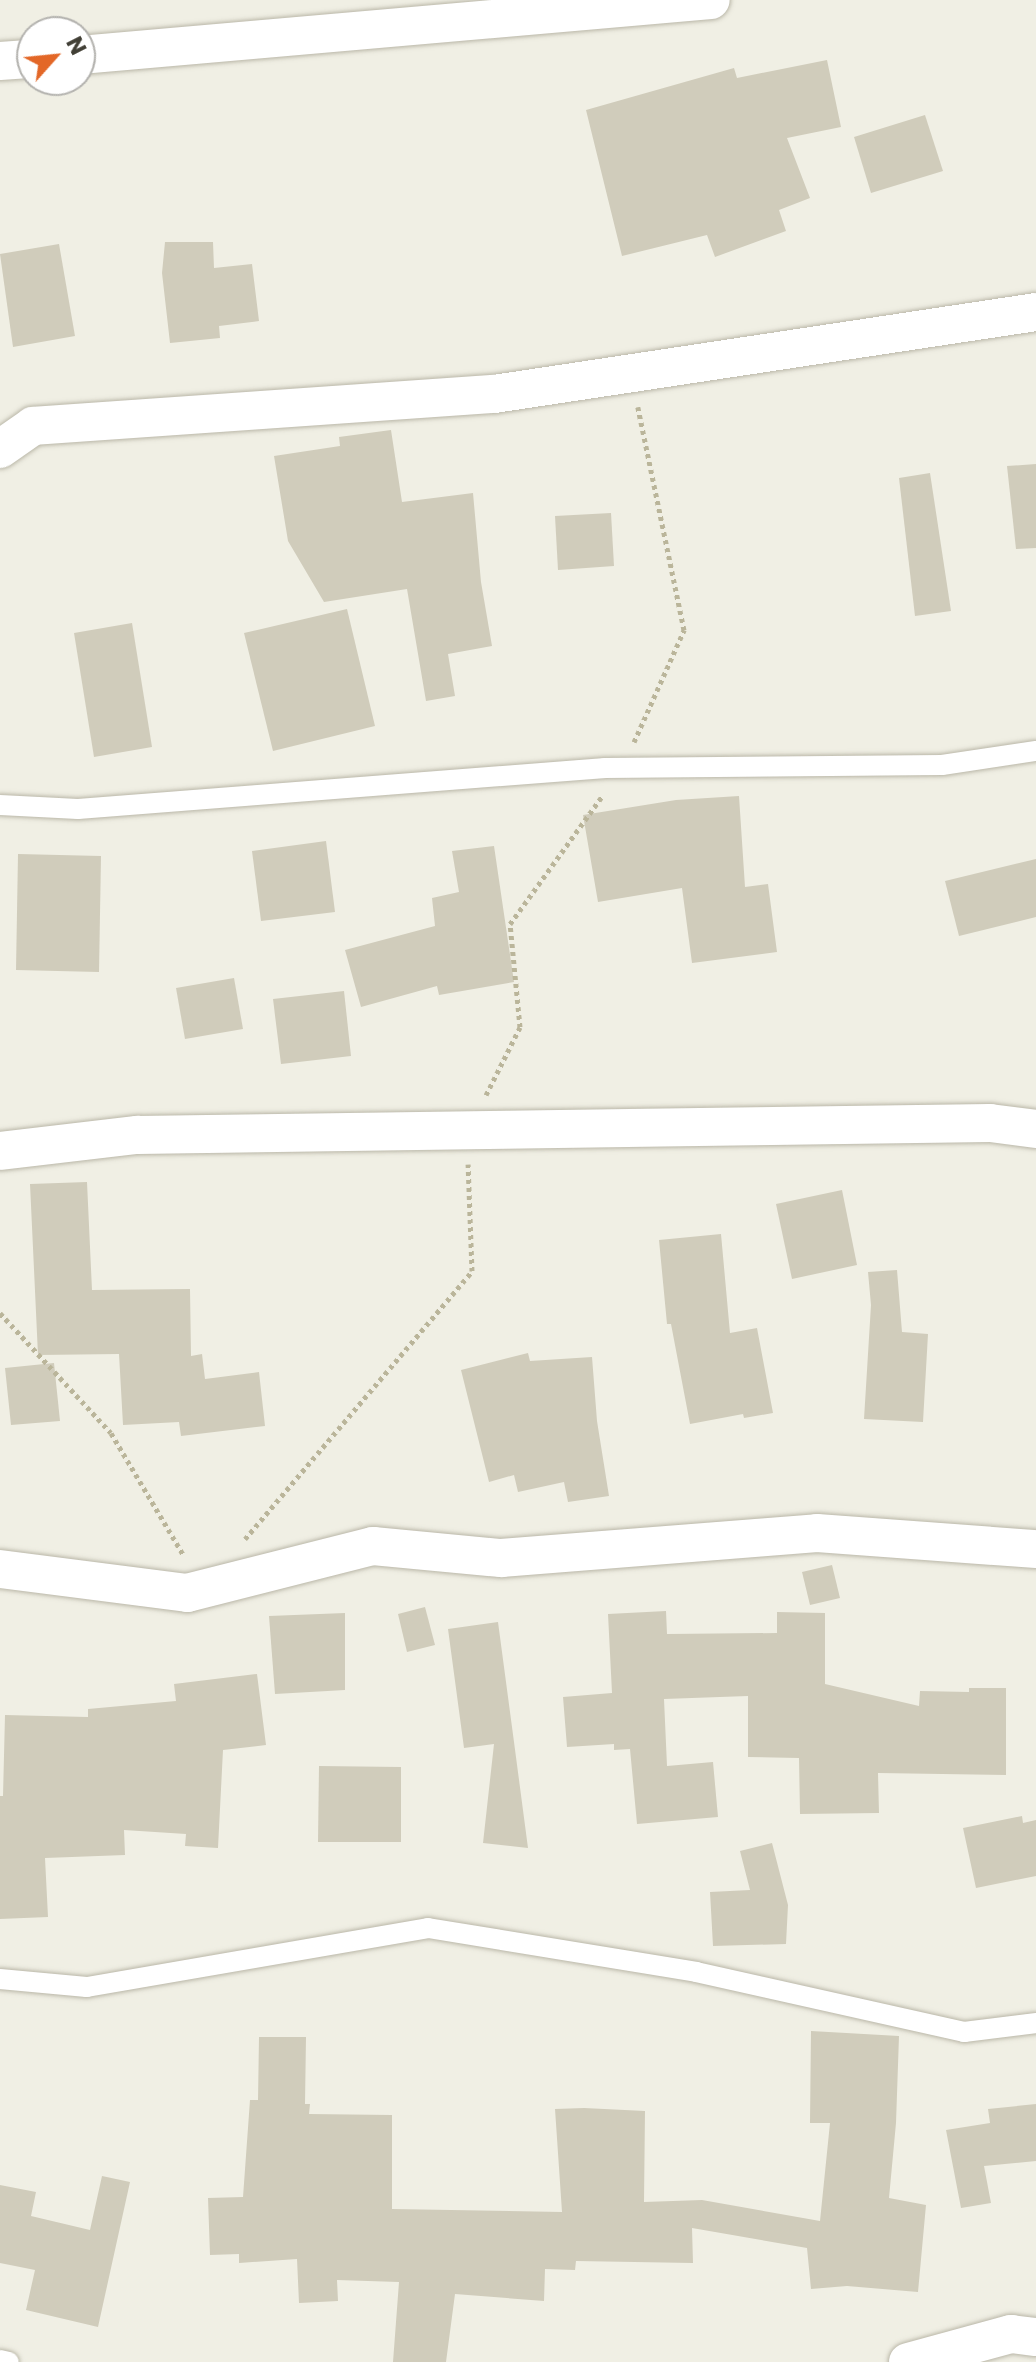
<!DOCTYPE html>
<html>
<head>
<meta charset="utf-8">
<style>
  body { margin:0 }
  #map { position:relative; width:1036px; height:2362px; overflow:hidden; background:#f0efe4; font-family:Poppins,sans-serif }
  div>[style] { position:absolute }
  .building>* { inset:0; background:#d0ccbb }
  .path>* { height:5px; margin-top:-2.5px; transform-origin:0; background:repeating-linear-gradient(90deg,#bab59a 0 4px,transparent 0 8px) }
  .roads { filter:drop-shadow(0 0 2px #bab7a8) drop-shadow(0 0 2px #bab7a8) }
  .lane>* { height:20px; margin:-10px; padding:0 10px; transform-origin:10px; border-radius:10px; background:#fff }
  .street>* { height:38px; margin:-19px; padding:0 19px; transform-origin:19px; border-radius:19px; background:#fff }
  span { translate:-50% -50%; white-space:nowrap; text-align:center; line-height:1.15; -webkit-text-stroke:6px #fff; paint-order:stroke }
  .north { position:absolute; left:16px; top:16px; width:80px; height:80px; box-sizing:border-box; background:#fff; border:2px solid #b3b2ae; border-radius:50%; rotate:63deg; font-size:22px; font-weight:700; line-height:32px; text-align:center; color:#413f35 }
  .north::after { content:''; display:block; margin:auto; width:28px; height:36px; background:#e36727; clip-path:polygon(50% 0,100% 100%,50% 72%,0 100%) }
</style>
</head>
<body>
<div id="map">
  <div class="building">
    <div style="clip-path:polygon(827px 60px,841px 127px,787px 138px,810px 198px,779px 210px,786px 231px,715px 257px,707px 235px,622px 256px,586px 110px,734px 68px,737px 78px)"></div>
    <div style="clip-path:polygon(925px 115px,943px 171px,871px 193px,854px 137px)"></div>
    <div style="clip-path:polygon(165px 242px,213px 242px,214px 268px,252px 264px,259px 321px,219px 326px,220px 338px,170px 343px,162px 273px)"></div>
    <div style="clip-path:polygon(59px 244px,75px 336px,13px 347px,0 254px)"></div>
    <div style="clip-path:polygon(391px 430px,402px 502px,473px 493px,481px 582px,492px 646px,448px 654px,455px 696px,426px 701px,407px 589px,324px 602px,288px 541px,274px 456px,340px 446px,339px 437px)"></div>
    <div style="clip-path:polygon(1036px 464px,1036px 548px,1016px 549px,1007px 466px)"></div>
    <div style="clip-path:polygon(930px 473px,951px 611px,915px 616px,899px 478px)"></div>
    <div style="clip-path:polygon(611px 513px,614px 566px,558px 570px,555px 516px)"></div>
    <div style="clip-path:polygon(347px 609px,375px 726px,273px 751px,244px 633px)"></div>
    <div style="clip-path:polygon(132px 623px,152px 747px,94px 757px,74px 633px)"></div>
    <div style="clip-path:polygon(739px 796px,745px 887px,768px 884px,777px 952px,692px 963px,682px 888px,598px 902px,583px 815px,676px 800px)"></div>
    <div style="clip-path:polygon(326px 841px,335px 912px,261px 921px,252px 851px)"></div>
    <div style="clip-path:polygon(494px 846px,514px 982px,439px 995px,437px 986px,361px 1007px,345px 950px,435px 926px,432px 898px,459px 892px,452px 851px)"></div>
    <div style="clip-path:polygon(18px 854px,101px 856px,99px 972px,16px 970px)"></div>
    <div style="clip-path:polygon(1036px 859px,1036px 917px,959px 936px,945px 881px)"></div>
    <div style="clip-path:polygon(234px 978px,243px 1029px,185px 1039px,176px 988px)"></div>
    <div style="clip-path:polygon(344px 991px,351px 1056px,281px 1064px,273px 999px)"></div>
    <div style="clip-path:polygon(87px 1182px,92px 1290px,190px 1289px,191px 1356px,202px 1354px,205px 1379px,259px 1372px,265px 1426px,181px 1436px,179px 1422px,123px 1425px,119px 1354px,38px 1355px,30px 1184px)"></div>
    <div style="clip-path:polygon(842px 1190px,857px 1265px,792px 1279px,776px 1204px)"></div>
    <div style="clip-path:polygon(721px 1234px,730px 1333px,757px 1328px,773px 1413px,744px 1418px,743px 1414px,690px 1424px,671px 1324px,667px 1324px,659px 1240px)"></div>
    <div style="clip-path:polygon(897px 1270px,902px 1332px,928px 1334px,923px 1422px,864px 1419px,871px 1305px,868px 1272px)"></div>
    <div style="clip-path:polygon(528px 1353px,530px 1361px,592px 1357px,597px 1421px,609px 1496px,568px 1502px,564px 1482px,518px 1492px,514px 1475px,489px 1482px,461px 1370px)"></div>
    <div style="clip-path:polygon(54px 1363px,60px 1421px,11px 1425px,5px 1368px)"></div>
    <div style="clip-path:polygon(832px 1565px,840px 1598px,810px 1605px,802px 1572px)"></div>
    <div style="clip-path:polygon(425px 1607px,435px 1645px,407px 1652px,398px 1614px)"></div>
    <div style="clip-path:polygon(666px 1611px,667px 1634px,777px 1633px,777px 1612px,825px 1613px,825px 1684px,919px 1706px,920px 1691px,969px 1692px,969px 1688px,1006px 1688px,1006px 1775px,878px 1773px,879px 1813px,800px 1814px,799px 1758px,748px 1757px,748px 1696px,664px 1699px,667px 1766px,713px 1762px,718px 1817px,637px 1824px,630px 1749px,614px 1750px,614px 1744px,567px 1747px,563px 1697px,612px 1693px,608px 1614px)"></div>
    <div style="clip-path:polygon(345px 1613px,345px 1690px,275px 1694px,269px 1616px)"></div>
    <div style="clip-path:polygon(498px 1622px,514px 1742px,528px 1848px,483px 1843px,494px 1744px,464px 1748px,448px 1629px)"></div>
    <div style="clip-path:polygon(257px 1674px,266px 1745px,223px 1750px,218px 1848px,185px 1846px,186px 1834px,124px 1830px,125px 1855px,45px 1858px,48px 1917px,0 1919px,0 1796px,3px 1796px,5px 1715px,88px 1717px,88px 1709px,176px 1701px,174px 1684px)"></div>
    <div style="clip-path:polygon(319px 1766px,401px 1767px,401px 1842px,318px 1842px)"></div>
    <div style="clip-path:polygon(1022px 1816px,1023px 1823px,1036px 1820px,1036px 1876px,976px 1888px,963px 1828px)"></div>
    <div style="clip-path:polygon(772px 1843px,788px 1905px,786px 1944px,713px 1946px,710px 1892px,750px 1890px,740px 1851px)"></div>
    <div style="clip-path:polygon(811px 2031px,899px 2036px,896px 2123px,889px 2198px,926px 2205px,918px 2292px,847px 2286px,811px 2289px,807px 2248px,692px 2228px,693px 2263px,576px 2261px,575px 2270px,545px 2269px,544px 2301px,455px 2294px,446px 2362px,393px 2362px,399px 2282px,337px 2280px,338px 2301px,299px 2303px,297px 2259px,239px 2263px,239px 2254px,210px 2255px,208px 2198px,243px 2197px,250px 2100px,258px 2100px,259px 2037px,306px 2037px,305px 2104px,310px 2104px,309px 2114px,392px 2115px,392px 2209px,562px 2212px,555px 2109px,584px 2108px,645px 2111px,644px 2202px,702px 2200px,820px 2221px,830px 2123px,810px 2123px)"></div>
    <div style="clip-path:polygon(1036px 2104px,1036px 2161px,984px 2166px,991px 2203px,961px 2208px,946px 2130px,990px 2123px,988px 2109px)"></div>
    <div style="clip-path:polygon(102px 2176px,130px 2182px,98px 2327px,26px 2310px,35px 2270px,0 2263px,0 2185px,36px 2192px,31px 2216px,90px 2230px)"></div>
  </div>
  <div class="path">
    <div style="left:634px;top:742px;width:123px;rotate:-65.9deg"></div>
    <div style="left:684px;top:630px;width:228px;rotate:-101.7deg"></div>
    <div style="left:486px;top:1095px;width:76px;rotate:-63.4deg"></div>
    <div style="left:520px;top:1027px;width:103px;rotate:-95.5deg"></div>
    <div style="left:510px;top:924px;width:159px;rotate:-54.2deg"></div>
    <div style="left:0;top:1313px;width:163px;rotate:47.2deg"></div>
    <div style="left:111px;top:1433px;width:143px;rotate:59.3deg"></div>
    <div style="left:245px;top:1539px;width:351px;rotate:-49.7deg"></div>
    <div style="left:472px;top:1271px;width:107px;rotate:-92.1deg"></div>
  </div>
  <div class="roads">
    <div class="lane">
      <div style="left:0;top:805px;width:78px;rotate:2.9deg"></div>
      <div style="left:78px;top:809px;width:529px;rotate:-4.45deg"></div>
      <div style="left:605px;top:768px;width:337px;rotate:-0.5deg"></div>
      <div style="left:942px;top:765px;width:95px;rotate:-8.5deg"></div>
      <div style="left:0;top:1979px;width:87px;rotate:5.3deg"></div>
      <div style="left:87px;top:1987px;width:346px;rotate:-9.8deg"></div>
      <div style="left:428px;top:1928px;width:272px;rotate:9.3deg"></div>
      <div style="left:696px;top:1972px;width:275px;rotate:12.6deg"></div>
      <div style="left:964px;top:2032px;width:73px;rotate:-7.1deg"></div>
      <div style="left:0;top:2360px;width:9px;rotate:13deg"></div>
    </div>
    <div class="street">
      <div style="left:80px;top:55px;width:633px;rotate:-4.98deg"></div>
      <div style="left:0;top:61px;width:32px;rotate:-4deg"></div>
      <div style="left:0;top:449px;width:40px;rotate:-34.9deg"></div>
      <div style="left:33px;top:426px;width:462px;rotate:-4deg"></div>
      <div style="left:494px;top:394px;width:548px;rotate:-8.6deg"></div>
      <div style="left:0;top:1151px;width:138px;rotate:-6.7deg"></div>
      <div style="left:137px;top:1135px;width:853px;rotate:-0.81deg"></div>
      <div style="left:990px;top:1123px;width:46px;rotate:7.4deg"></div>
      <div style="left:0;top:1569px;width:189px;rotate:7.3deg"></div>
      <div style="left:187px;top:1593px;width:192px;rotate:-14.2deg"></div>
      <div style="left:373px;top:1546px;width:129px;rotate:5.4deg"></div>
      <div style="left:501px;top:1558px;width:317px;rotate:-4.5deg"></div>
      <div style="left:817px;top:1533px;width:220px;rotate:4.2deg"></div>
      <div style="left:908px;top:2362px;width:107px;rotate:-15.2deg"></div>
      <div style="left:1011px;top:2334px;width:25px;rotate:7deg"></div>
    </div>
  </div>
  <div class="north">N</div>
</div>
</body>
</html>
